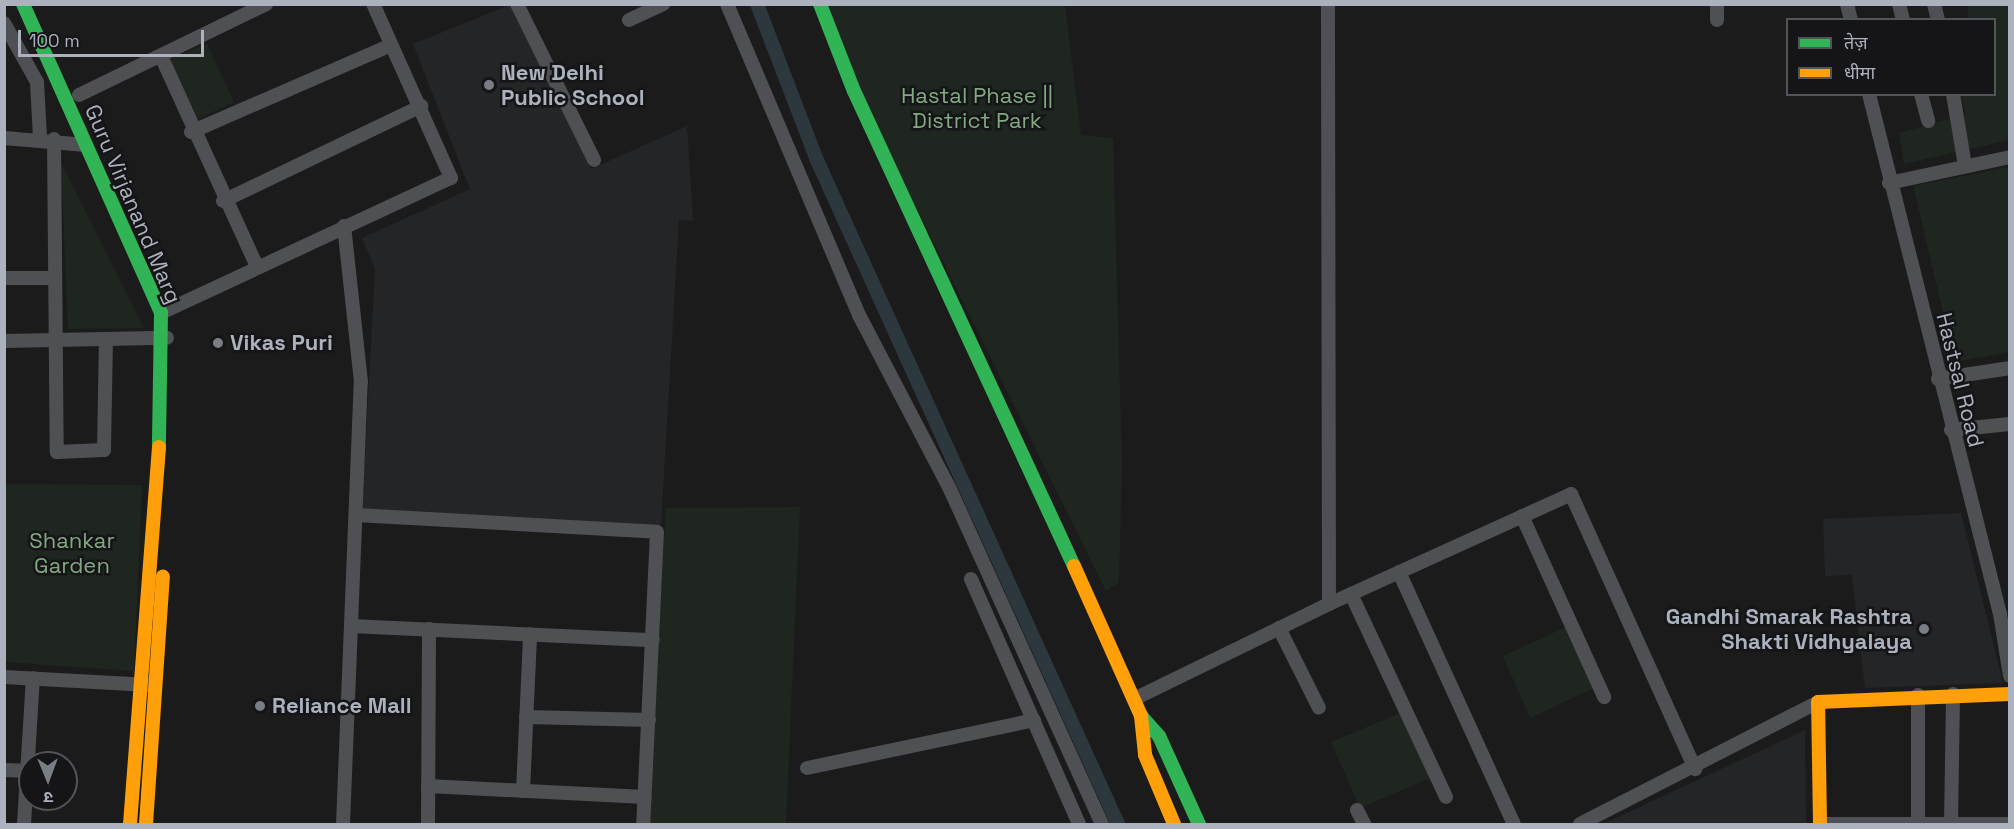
<!DOCTYPE html>
<html>
<head>
<meta charset="utf-8">
<style>
  body { margin:0 }
  #map { position:relative; width:2014px; height:829px; overflow:hidden; background:#1b1b1b; font-family:"Space Grotesk","Noto Sans Devanagari",sans-serif }
  div>[style] { position:absolute }
  .built>* { inset:0; background:#242527 }
  .green>* { inset:0; background:#1e261f }
  .canal>* { height:14px; margin:-7px; padding:0 7px; transform-origin:7px; border-radius:7px; background:#2c383e }
  .street>* { height:14px; margin:-7px; padding:0 7px; transform-origin:7px; border-radius:7px; background:#4f5054 }
  .fast>* { height:14px; margin:-7px; padding:0 7px; transform-origin:7px; border-radius:7px; background:#30b455 }
  .slow>* { height:14px; margin:-7px; padding:0 7px; transform-origin:7px; border-radius:7px; background:#ff9f0a }
  .dots>* { width:16px; height:16px; translate:-50% -50%; box-sizing:border-box; border:3px solid #151517; border-radius:50% }
  span { translate:-50% -50%; white-space:nowrap; text-align:center; line-height:1.15; -webkit-text-stroke:5px #151517; paint-order:stroke }
  .poi-label { font-size:22px; color:#abb2bd; font-weight:700 }
  .left { translate:0 -50%; text-align:left }
  .right { translate:-100% -50%; text-align:right }
  .park-label { font-size:22px; color:#82a981 }
  .street-label { font-size:22px; color:#abb2bd }
  .frame { position:absolute; inset:0; border:6px solid #abb2bd; pointer-events:none }
  .legend { position:absolute; left:1786px; top:18px; width:210px; height:78px; box-sizing:border-box; background:#151517; border:2px solid #515459; margin:0; padding:8px 10px; list-style:none; font-size:18px; color:#abb2bd }
  .legend li { display:flex; align-items:center; gap:12px; height:30px }
  .legend b { width:30px; border:2px solid #515459 }
  .north { position:absolute; left:18px; top:751px; width:60px; height:60px; box-sizing:border-box; background:#151517; border:2px solid #515459; border-radius:50%; rotate:179deg; font-size:16px; font-weight:700; line-height:24px; text-align:center; color:#abb2bd }
  .north::after { content:''; display:block; margin:auto; width:21px; height:27px; background:#797d84; clip-path:polygon(50% 0,100% 100%,50% 72%,0 100%) }
  .scale { position:absolute; left:18px; top:30px; width:186px; height:27px; box-sizing:border-box; border:3px solid #abb2bd; border-top:0; padding-left:8px; font-size:18px; line-height:21px; white-space:nowrap; color:#abb2bd; -webkit-text-stroke:4px #151517; paint-order:stroke }
</style>
</head>
<body>
<div id="map">
  <div class="built">
    <div style="clip-path:polygon(510px 5px,591px 169px,687px 126px,693px 221px,679px 220px,661px 525px,362px 511px,375px 269px,362px 238px,470px 189px,413px 44px)"></div>
    <div style="clip-path:polygon(1961px 513px,2003px 683px,1865px 688px,1852px 575px,1825px 576px,1823px 519px)"></div>
    <div style="clip-path:polygon(1805px 730px,1806px 824px,1603px 824px)"></div>
  </div>
  <div class="green">
    <div style="clip-path:polygon(816px 5px,1065px 5px,1081px 135px,1113px 138px,1122px 465px,1119px 582px,1106px 591px)"></div>
    <div style="clip-path:polygon(1967px 5px,2009px 5px,2009px 140px,1904px 164px,1899px 133px,1966px 114px,1961px 95px,1994px 94px,1994px 20px,1969px 19px)"></div>
    <div style="clip-path:polygon(207px 43px,234px 102px,198px 119px,169px 60px)"></div>
    <div style="clip-path:polygon(61px 163px,144px 328px,68px 329px)"></div>
    <div style="clip-path:polygon(2009px 167px,2009px 352px,1955px 362px,1913px 186px)"></div>
    <div style="clip-path:polygon(4px 484px,142px 485px,134px 671px,5px 662px)"></div>
    <div style="clip-path:polygon(800px 507px,786px 824px,647px 824px,666px 508px)"></div>
    <div style="clip-path:polygon(1566px 627px,1594px 688px,1530px 718px,1503px 656px)"></div>
    <div style="clip-path:polygon(1404px 711px,1432px 777px,1360px 808px,1331px 742px)"></div>
  </div>
  <div class="canal">
    <div style="left:757px;top:4px;width:165px;rotate:69deg"></div>
    <div style="left:816px;top:158px;width:731px;rotate:65.61deg"></div>
  </div>
  <div class="street">
    <div style="left:517px;top:4px;width:174px;rotate:63.7deg"></div>
    <div style="left:727px;top:4px;width:338px;rotate:67deg"></div>
    <div style="left:859px;top:315px;width:194px;rotate:62.4deg"></div>
    <div style="left:949px;top:487px;width:370px;rotate:65.6deg"></div>
    <div style="left:1717px;top:4px;width:16px;rotate:90deg"></div>
    <div style="left:1847px;top:4px;width:16px;rotate:76deg"></div>
    <div style="left:1899px;top:4px;width:16px;rotate:76deg"></div>
    <div style="left:1934px;top:4px;width:16px;rotate:76deg"></div>
    <div style="left:629px;top:20px;width:38px;rotate:-25deg"></div>
    <div style="left:4px;top:23px;width:68px;rotate:60.8deg"></div>
    <div style="left:37px;top:82px;width:56px;rotate:86.9deg"></div>
    <div style="left:161px;top:56px;width:232px;rotate:65.5deg"></div>
    <div style="left:1869px;top:94px;width:536px;rotate:75.86deg"></div>
    <div style="left:2000px;top:614px;width:63px;rotate:80.8deg"></div>
    <div style="left:1921px;top:94px;width:28px;rotate:75deg"></div>
    <div style="left:1953px;top:94px;width:73px;rotate:80.5deg"></div>
    <div style="left:79px;top:95px;width:208px;rotate:-25.9deg"></div>
    <div style="left:191px;top:132px;width:218px;rotate:-23.5deg"></div>
    <div style="left:4px;top:138px;width:82px;rotate:4.9deg"></div>
    <div style="left:54px;top:139px;width:313px;rotate:89.5deg"></div>
    <div style="left:57px;top:452px;width:47px;rotate:-2.4deg"></div>
    <div style="left:104px;top:450px;width:111px;rotate:-89deg"></div>
    <div style="left:1889px;top:183px;width:124px;rotate:-12.1deg"></div>
    <div style="left:223px;top:201px;width:220px;rotate:-25.6deg"></div>
    <div style="left:4px;top:278px;width:50px"></div>
    <div style="left:161px;top:313px;width:320px;rotate:-25deg"></div>
    <div style="left:451px;top:178px;width:191px;rotate:-114.1deg"></div>
    <div style="left:4px;top:341px;width:163px;rotate:-1.1deg"></div>
    <div style="left:1938px;top:379px;width:73px;rotate:-8.7deg"></div>
    <div style="left:1951px;top:430px;width:59px;rotate:-5.8deg"></div>
    <div style="left:356px;top:515px;width:301px;rotate:3.2deg"></div>
    <div style="left:657px;top:532px;width:292px;rotate:92.7deg"></div>
    <div style="left:1522px;top:516px;width:199px;rotate:65.6deg"></div>
    <div style="left:1399px;top:572px;width:277px;rotate:65.5deg"></div>
    <div style="left:971px;top:579px;width:268px;rotate:66.2deg"></div>
    <div style="left:1351px;top:594px;width:224px;rotate:64.9deg"></div>
    <div style="left:1329px;top:604px;width:266px;rotate:-24.4deg"></div>
    <div style="left:1571px;top:494px;width:302px;rotate:65.7deg"></div>
    <div style="left:351px;top:626px;width:302px;rotate:2.7deg"></div>
    <div style="left:1279px;top:628px;width:89px;rotate:63.4deg"></div>
    <div style="left:4px;top:677px;width:146px;rotate:3.1deg"></div>
    <div style="left:1134px;top:699px;width:217px;rotate:-26deg"></div>
    <div style="left:1329px;top:604px;width:600px;rotate:-90.1deg"></div>
    <div style="left:526px;top:717px;width:123px;rotate:1.4deg"></div>
    <div style="left:807px;top:768px;width:232px;rotate:-11.9deg"></div>
    <div style="left:4px;top:770px;width:23px;rotate:2deg"></div>
    <div style="left:428px;top:786px;width:217px;rotate:2.9deg"></div>
    <div style="left:523px;top:791px;width:157px;rotate:-87.4deg"></div>
    <div style="left:1357px;top:810px;width:16px;rotate:63deg"></div>
    <div style="left:24px;top:824px;width:146px;rotate:-86.5deg"></div>
    <div style="left:343px;top:824px;width:442px;rotate:-87.7deg"></div>
    <div style="left:361px;top:382px;width:157px;rotate:-96.2deg"></div>
    <div style="left:428px;top:824px;width:195px;rotate:-89.7deg"></div>
    <div style="left:1580px;top:824px;width:267px;rotate:-27.1deg"></div>
    <div style="left:1820px;top:824px;width:190px"></div>
    <div style="left:1918px;top:824px;width:129px;rotate:-90deg"></div>
    <div style="left:1951px;top:824px;width:130px;rotate:-89.1deg"></div>
  </div>
  <div class="fast">
    <div style="left:23px;top:4px;width:338px;rotate:65.9deg"></div>
    <div style="left:161px;top:313px;width:134px;rotate:90.9deg"></div>
    <div style="left:820px;top:4px;width:93px;rotate:68.7deg"></div>
    <div style="left:854px;top:91px;width:523px;rotate:65.15deg"></div>
    <div style="left:1141px;top:716px;width:27px;rotate:48deg"></div>
    <div style="left:1159px;top:736px;width:97px;rotate:65.6deg"></div>
  </div>
  <div class="slow">
    <div style="left:1074px;top:566px;width:164px;rotate:65.9deg"></div>
    <div style="left:1141px;top:716px;width:39px;rotate:84deg"></div>
    <div style="left:1145px;top:755px;width:75px;rotate:67.2deg"></div>
    <div style="left:130px;top:824px;width:378px;rotate:-85.6deg"></div>
    <div style="left:146px;top:824px;width:248px;rotate:-86.1deg"></div>
    <div style="left:1820px;top:824px;width:122px;rotate:-90.9deg"></div>
    <div style="left:1818px;top:702px;width:192px;rotate:-2.4deg"></div>
  </div>
  <div class="dots">
    <div style="left:489px;top:85px;background:#797d84"></div>
    <div style="left:218px;top:343px;background:#797d84"></div>
    <div style="left:1924px;top:629px;background:#797d84"></div>
    <div style="left:260px;top:706px;background:#797d84"></div>
  </div>
  <div class="poi-label">
    <span class="left" style="left:501px;top:85px">New Delhi<br>Public School</span>
    <span class="left" style="left:230px;top:343px">Vikas Puri</span>
    <span class="right" style="left:1912px;top:629px">Gandhi Smarak Rashtra<br>Shakti Vidhyalaya</span>
    <span class="left" style="left:272px;top:706px">Reliance Mall</span>
  </div>
  <div class="park-label">
    <span style="left:977px;top:108px">Hastal Phase ||<br>District Park</span>
    <span style="left:72px;top:553px">Shankar<br>Garden</span>
  </div>
  <div class="street-label">
    <span style="left:133px;top:204px;rotate:67deg">Guru Virjanand Marg</span>
    <span style="left:1960px;top:380px;rotate:76deg">Hastsal Road</span>
  </div>
  <div class="frame"></div>
  <ul class="legend">
  <li><b style="height:8px;background:#30b455"></b>तेज़</li>
  <li><b style="height:8px;background:#ff9f0a"></b>धीमा</li>
  </ul>
  <div class="north">उ</div>
  <div class="scale">100 m</div>
</div>
</body>
</html>
